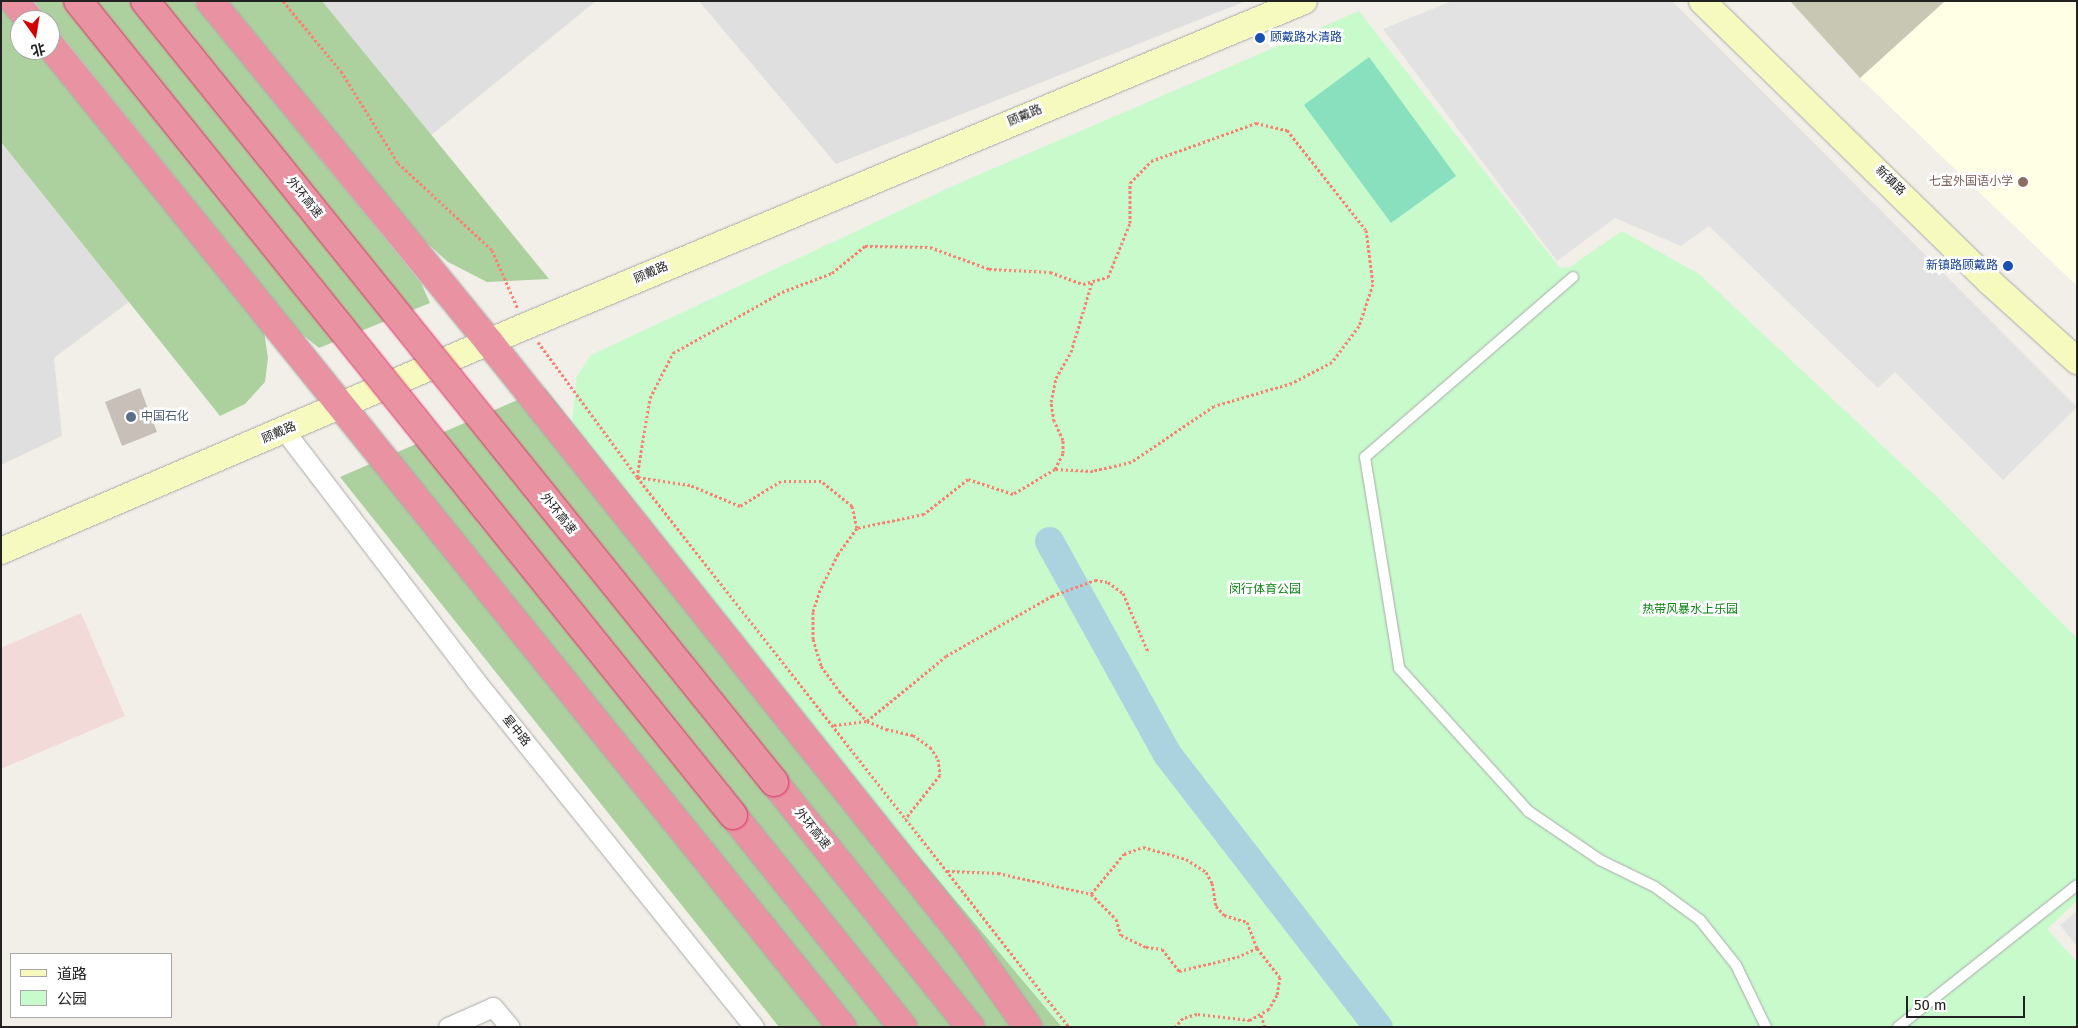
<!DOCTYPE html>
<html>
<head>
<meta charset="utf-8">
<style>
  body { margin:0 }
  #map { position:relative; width:2078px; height:1028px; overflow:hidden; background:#f2efe9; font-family:"Fira Sans","Noto Sans SC",sans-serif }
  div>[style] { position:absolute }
  .residential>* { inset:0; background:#e0dfdf }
  .commercial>* { inset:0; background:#f2dad9 }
  .education>* { inset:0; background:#ffffe5 }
  .construction>* { inset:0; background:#c7c7b4 }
  .forest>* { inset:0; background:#add19e }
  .park>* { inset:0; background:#c8facc }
  .pitch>* { inset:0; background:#88e0be }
  .parking>* { inset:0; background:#e2e2e2 }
  .river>* { height:29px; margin:-14.5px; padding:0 14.5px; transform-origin:14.5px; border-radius:14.5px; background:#aad3df }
  .building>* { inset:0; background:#c7bfb8 }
  .path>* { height:3px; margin-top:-1.5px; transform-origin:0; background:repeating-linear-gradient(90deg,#fa8072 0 2.5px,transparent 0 5px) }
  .roads { filter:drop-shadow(0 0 1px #a9a9a9) drop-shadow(0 0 1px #a9a9a9) }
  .lane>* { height:10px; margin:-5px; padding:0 5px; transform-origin:5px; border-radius:5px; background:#fff }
  .street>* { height:19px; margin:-9.5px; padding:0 9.5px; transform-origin:9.5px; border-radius:9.5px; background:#fff }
  .secondary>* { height:26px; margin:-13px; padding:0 13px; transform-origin:13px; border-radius:13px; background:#f7fabf }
  .highway>* { height:28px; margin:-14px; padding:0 14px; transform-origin:14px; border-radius:14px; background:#e892a2 }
  .bridges { filter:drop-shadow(0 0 1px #dc2a67) drop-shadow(0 0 1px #dc2a67) }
  .highway-bridge>* { height:28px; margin:-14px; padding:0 14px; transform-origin:14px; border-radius:14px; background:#e892a2 }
  .dots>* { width:14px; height:14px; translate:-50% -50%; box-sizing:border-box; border:2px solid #fff; border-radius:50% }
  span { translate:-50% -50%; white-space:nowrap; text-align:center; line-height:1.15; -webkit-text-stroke:5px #fff; paint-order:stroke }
  .transit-label { font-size:12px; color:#164399 }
  .left { translate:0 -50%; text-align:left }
  .right { translate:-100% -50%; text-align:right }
  .street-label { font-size:12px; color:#222 }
  .education-label { font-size:12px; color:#785e54 }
  .service-label { font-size:12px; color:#4e5e75 }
  .park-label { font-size:12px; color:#0c8416 }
  .frame { position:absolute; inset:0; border:2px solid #222; pointer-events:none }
  .legend { position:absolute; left:10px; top:953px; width:162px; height:65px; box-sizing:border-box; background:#fff; border:1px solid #a7a7a7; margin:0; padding:6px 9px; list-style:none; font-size:15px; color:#222 }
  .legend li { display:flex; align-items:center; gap:10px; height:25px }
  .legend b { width:25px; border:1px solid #a7a7a7 }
  .north { position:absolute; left:10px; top:10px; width:50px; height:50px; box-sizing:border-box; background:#fff; border:1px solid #a7a7a7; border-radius:50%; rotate:167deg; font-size:14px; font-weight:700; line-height:20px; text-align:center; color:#222 }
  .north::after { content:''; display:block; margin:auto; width:18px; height:22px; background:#d40000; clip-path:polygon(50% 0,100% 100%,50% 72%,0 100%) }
  .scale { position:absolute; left:1906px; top:996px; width:119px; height:22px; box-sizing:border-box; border:2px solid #222; border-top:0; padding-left:6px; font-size:15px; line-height:18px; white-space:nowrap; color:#222; -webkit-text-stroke:4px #fff; paint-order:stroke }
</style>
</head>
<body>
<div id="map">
  <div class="residential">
    <div style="clip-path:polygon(322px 1px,596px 1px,430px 136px)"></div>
    <div style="clip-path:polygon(699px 1px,1246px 1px,836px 164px)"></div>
    <div style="clip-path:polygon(1px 142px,129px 302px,54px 358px,62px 436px,1px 465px)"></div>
  </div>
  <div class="commercial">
    <div style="clip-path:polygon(81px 613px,125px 716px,1px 769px,1px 648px)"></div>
  </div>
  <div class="education">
    <div style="clip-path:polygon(1945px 1px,2077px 1px,2077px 286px,1860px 78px)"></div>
  </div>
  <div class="construction">
    <div style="clip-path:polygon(1790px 1px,1945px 1px,1860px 78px)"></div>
  </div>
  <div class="forest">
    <div style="clip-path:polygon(1px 1px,20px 22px,20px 50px,42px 50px,264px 331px,268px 358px,265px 382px,245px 404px,220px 416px,1px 142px)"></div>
    <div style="clip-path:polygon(34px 1px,193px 1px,421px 283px,430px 303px,319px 348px,299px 332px)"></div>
    <div style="clip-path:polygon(228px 1px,322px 1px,549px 279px,487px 282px,448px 262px,420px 237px)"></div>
    <div style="clip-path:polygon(545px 388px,869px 797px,1062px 1027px,779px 1027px,340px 477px)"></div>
  </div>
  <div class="park">
    <div style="clip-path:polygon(1359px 11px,1560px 268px,1570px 267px,1622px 231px,1699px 274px,1937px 497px,2077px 638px,2077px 901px,2047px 929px,2077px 962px,2077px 1027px,1062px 1027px,869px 797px,572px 421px,577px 376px,591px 355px,955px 185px)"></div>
  </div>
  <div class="pitch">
    <div style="clip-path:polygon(1369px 57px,1456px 176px,1391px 223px,1304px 105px)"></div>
  </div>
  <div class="parking">
    <div style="clip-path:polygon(1452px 1px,1672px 1px,2077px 407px,2003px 480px,1895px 372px,1878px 388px,1709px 226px,1681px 246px,1615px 218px,1557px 261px,1383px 29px)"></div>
    <div style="clip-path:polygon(2077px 911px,2077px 946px,2060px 925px)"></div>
  </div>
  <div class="river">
    <div style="left:1049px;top:541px;width:244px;rotate:61deg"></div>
    <div style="left:1167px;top:754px;width:345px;rotate:52.3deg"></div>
  </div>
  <div class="building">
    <div style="clip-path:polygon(140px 388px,157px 432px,122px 446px,105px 402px)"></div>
  </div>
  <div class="path">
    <div style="left:283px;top:1px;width:91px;rotate:50.4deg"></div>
    <div style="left:341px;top:71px;width:108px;rotate:58.2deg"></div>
    <div style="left:398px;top:163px;width:128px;rotate:42.8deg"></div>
    <div style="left:492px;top:250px;width:64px;rotate:66.2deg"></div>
    <div style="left:1256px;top:123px;width:32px;rotate:13deg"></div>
    <div style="left:1287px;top:130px;width:127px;rotate:51.7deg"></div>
    <div style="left:1366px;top:230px;width:54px;rotate:82.6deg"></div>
    <div style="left:1373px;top:284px;width:44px;rotate:108.4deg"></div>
    <div style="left:1359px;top:326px;width:45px;rotate:126.9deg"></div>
    <div style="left:1332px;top:362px;width:45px;rotate:152.3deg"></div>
    <div style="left:1292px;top:383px;width:81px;rotate:163.6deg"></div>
    <div style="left:1214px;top:406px;width:100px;rotate:146deg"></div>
    <div style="left:1131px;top:462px;width:39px;rotate:167deg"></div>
    <div style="left:1093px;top:471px;width:38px;rotate:-177deg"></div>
    <div style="left:1055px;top:469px;width:49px;rotate:149.2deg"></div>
    <div style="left:1013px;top:494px;width:47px;rotate:-161.6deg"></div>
    <div style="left:968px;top:479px;width:56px;rotate:141.5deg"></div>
    <div style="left:924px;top:514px;width:68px;rotate:168.2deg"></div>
    <div style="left:857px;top:528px;width:23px;rotate:-103deg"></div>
    <div style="left:852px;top:506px;width:40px;rotate:-141deg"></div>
    <div style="left:821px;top:481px;width:40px;rotate:180deg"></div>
    <div style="left:781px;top:481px;width:48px;rotate:148.6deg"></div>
    <div style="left:740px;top:506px;width:54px;rotate:-157.2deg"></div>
    <div style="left:690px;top:485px;width:54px;rotate:-171.4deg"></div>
    <div style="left:637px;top:477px;width:80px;rotate:-80.7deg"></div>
    <div style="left:650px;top:398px;width:51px;rotate:-62.9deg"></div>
    <div style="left:673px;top:353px;width:125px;rotate:-29.2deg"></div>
    <div style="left:782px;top:292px;width:53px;rotate:-20.8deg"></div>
    <div style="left:832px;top:273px;width:43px;rotate:-39.3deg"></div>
    <div style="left:865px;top:246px;width:65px;rotate:0.9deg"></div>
    <div style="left:930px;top:247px;width:63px;rotate:20.4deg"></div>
    <div style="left:989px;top:269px;width:61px;rotate:2.8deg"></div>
    <div style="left:1050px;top:272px;width:35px;rotate:20deg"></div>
    <div style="left:1083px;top:284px;width:26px;rotate:-16deg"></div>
    <div style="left:1108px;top:277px;width:58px;rotate:-67.8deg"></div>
    <div style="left:1130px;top:223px;width:40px;rotate:-90deg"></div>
    <div style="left:1130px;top:183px;width:30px;rotate:-46deg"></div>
    <div style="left:1151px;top:161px;width:112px;rotate:-19.9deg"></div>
    <div style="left:538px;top:342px;width:167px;rotate:53.7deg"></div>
    <div style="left:637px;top:477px;width:699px;rotate:51.85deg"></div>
    <div style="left:1055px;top:469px;width:18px;rotate:-63deg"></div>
    <div style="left:1063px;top:453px;width:13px;rotate:-90deg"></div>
    <div style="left:1063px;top:440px;width:21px;rotate:-115deg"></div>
    <div style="left:1054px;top:421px;width:19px;rotate:-99deg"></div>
    <div style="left:1051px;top:402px;width:25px;rotate:-78deg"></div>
    <div style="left:1056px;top:378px;width:30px;rotate:-60deg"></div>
    <div style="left:1071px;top:352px;width:73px;rotate:-73.3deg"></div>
    <div style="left:857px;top:528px;width:32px;rotate:126deg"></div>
    <div style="left:838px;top:554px;width:40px;rotate:116.6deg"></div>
    <div style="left:820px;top:590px;width:23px;rotate:108deg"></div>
    <div style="left:813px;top:612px;width:27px;rotate:90deg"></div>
    <div style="left:813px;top:639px;width:28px;rotate:73deg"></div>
    <div style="left:821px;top:666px;width:31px;rotate:54deg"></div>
    <div style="left:839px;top:691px;width:41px;rotate:47deg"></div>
    <div style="left:867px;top:721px;width:21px;rotate:23deg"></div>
    <div style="left:886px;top:729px;width:28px;rotate:13deg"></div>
    <div style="left:913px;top:735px;width:21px;rotate:35deg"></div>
    <div style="left:930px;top:747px;width:14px;rotate:56deg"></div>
    <div style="left:938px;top:759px;width:16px;rotate:83deg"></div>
    <div style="left:940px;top:775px;width:56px;rotate:128.5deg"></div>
    <div style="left:834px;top:725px;width:33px;rotate:-7deg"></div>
    <div style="left:867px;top:721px;width:102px;rotate:-39.4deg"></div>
    <div style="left:946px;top:656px;width:122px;rotate:-29.5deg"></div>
    <div style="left:1052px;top:596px;width:46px;rotate:-20.4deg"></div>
    <div style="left:1095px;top:580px;width:13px;rotate:9deg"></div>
    <div style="left:1108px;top:582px;width:19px;rotate:36deg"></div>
    <div style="left:1123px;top:593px;width:64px;rotate:67deg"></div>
    <div style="left:947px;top:871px;width:51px;rotate:2.2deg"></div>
    <div style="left:998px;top:873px;width:95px;rotate:12.7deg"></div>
    <div style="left:1091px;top:894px;width:35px;rotate:45deg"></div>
    <div style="left:1116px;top:919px;width:17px;rotate:73deg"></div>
    <div style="left:1121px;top:935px;width:28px;rotate:26deg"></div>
    <div style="left:1146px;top:947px;width:16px;rotate:7deg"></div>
    <div style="left:1162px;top:949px;width:28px;rotate:52deg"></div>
    <div style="left:1179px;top:971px;width:60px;rotate:-13.6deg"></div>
    <div style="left:1237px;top:957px;width:22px;rotate:-24deg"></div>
    <div style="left:1091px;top:894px;width:52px;rotate:-50.5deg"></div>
    <div style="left:1124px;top:854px;width:20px;rotate:-20deg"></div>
    <div style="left:1143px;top:847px;width:45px;rotate:15.6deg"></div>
    <div style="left:1186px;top:859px;width:24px;rotate:33deg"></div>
    <div style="left:1206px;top:872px;width:13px;rotate:61deg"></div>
    <div style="left:1212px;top:883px;width:23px;rotate:80deg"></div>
    <div style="left:1216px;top:906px;width:12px;rotate:48deg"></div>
    <div style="left:1224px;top:915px;width:24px;rotate:17deg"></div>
    <div style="left:1247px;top:922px;width:28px;rotate:69deg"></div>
    <div style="left:1257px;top:948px;width:37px;rotate:52deg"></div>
    <div style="left:1280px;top:977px;width:18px;rotate:99deg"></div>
    <div style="left:1277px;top:995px;width:16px;rotate:120deg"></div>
    <div style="left:1269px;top:1009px;width:22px;rotate:150deg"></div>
    <div style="left:1250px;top:1020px;width:53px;rotate:-173.5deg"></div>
    <div style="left:1197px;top:1014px;width:15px;rotate:164deg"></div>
    <div style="left:1183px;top:1018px;width:12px;rotate:132deg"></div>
    <div style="left:1261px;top:1015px;width:13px;rotate:72deg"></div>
  </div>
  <div class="roads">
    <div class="lane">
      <div style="left:1573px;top:277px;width:275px;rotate:139.1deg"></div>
      <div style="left:1365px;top:457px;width:214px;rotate:80.8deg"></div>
      <div style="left:1399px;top:668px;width:193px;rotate:47.9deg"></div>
      <div style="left:1528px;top:811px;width:87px;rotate:34.2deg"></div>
      <div style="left:1600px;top:860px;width:61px;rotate:26.1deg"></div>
      <div style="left:1655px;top:887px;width:56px;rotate:36.3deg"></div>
      <div style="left:1700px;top:920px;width:58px;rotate:51.3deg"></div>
      <div style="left:1736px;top:965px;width:69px;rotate:64.2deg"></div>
      <div style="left:1898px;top:1027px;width:228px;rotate:-38.4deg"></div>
    </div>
    <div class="street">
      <div style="left:284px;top:430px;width:315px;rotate:52.6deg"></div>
      <div style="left:475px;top:680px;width:445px;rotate:51.2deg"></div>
      <div style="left:448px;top:1027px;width:49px;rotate:-24deg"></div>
      <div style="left:493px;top:1007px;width:26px;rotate:50deg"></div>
    </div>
    <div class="secondary">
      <div style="left:1702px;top:1px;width:402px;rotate:44.3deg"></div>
      <div style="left:1990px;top:282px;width:118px;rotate:42.2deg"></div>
      <div style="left:1px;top:551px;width:571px;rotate:-23.2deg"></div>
      <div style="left:526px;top:326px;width:843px;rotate:-22.67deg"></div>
    </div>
    <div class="highway">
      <div style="left:14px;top:1px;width:25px;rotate:50deg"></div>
      <div style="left:210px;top:1px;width:441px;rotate:50.7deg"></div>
      <div style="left:489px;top:342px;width:766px;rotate:51.41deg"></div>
      <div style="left:967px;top:941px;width:105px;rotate:54.7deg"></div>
      <div style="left:50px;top:45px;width:1262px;rotate:51.11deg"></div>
      <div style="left:774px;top:782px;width:314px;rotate:51.3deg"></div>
      <div style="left:733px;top:815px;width:272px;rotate:51.3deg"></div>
    </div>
  </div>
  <div class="bridges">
    <div class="highway-bridge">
      <div style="left:78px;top:1px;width:1045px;rotate:51.18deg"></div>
      <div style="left:145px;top:1px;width:1003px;rotate:51.15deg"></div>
    </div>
  </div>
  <div class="dots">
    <div style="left:1260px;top:38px;background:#1a4fb4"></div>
    <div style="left:2023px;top:182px;background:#8d6e63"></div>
    <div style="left:2008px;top:266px;background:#1a4fb4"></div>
    <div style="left:131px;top:417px;background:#5c6f8a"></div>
  </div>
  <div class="transit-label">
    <span class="left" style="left:1270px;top:38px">顾戴路水清路</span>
    <span class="right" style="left:1998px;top:266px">新镇路顾戴路</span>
  </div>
  <div class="street-label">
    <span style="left:1025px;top:116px;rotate:-23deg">顾戴路</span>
    <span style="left:1890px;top:181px;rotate:44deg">新镇路</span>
    <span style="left:304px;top:198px;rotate:51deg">外环高速</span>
    <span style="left:651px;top:273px;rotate:-23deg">顾戴路</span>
    <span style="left:279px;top:433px;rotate:-23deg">顾戴路</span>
    <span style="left:558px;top:514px;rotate:51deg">外环高速</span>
    <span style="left:516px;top:731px;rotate:51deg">星中路</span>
    <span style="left:812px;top:829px;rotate:51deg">外环高速</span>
  </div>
  <div class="education-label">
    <span class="right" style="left:2013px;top:182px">七宝外国语小学</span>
  </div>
  <div class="service-label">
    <span class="left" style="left:141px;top:417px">中国石化</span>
  </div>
  <div class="park-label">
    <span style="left:1265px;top:590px">闵行体育公园</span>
    <span style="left:1690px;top:610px">热带风暴水上乐园</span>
  </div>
  <div class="frame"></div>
  <ul class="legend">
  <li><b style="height:6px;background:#f7fabf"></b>道路</li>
  <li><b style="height:14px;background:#c8facc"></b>公园</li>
  </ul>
  <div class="north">北</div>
  <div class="scale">50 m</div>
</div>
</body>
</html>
